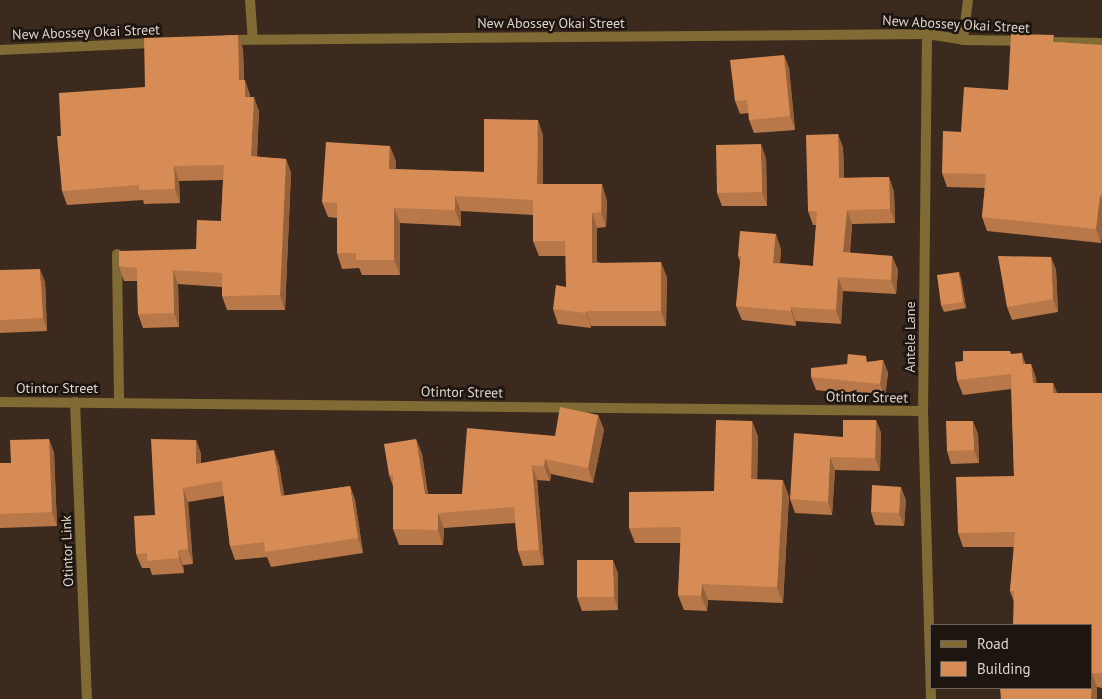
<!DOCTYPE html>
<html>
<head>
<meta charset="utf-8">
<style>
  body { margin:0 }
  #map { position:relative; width:1102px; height:699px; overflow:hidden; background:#3c2a1e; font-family:"PT Sans",sans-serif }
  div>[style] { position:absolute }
  .service>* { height:10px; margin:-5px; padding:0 5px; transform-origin:5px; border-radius:5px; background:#7f6b33 }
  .minor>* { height:10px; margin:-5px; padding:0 5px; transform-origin:5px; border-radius:5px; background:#7f6b33 }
  .wall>* { inset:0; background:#b97849 }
  .shaded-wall>* { inset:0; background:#96623c }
  .building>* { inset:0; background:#d78c55 }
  span { translate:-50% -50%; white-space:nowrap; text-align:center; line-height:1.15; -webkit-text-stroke:5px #1d150f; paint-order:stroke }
  .street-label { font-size:14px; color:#dfd4cc }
  .legend { position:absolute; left:930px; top:624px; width:162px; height:65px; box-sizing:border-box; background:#1d150f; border:1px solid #6b615b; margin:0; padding:6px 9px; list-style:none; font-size:15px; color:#dfd4cc }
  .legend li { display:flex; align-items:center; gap:10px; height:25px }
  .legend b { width:25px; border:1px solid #6b615b }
</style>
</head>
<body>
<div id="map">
  <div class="service">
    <div style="left:963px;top:40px;width:40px;rotate:-82.9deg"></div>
    <div style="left:117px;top:254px;width:148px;rotate:89.2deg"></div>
  </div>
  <div class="minor">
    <div style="left:250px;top:0;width:39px;rotate:86deg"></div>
    <div style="left:927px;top:34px;width:377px;rotate:90.6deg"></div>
    <div style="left:923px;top:411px;width:288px;rotate:88.4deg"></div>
    <div style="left:226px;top:40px;width:701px;rotate:-0.49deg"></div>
    <div style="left:927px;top:34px;width:36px;rotate:9deg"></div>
    <div style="left:963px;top:40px;width:61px;rotate:0.9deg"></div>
    <div style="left:1056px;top:42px;width:46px;rotate:1.2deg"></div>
    <div style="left:0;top:50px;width:157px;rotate:-2.6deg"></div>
    <div style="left:0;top:402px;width:923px;rotate:0.56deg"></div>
    <div style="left:75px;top:402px;width:297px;rotate:87.7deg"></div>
  </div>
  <div class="wall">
    <div style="clip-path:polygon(238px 35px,243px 49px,244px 80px,250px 95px,250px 97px,259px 111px,257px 157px,286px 159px,291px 173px,285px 310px,227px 310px,222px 296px,222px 287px,178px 284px,179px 327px,143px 328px,138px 314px,137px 281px,124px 281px,119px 266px,196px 249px,221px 221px,223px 180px,179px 181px,180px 203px,144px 204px,143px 200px,67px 205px,62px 191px,61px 136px,145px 87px)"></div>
    <div style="clip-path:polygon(1056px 42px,1102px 45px,1102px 235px,1101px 243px,987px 231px,982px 217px,985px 188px,947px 187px,942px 173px,961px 132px,1008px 90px)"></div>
    <div style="clip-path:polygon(784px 55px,789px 68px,795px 130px,754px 133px,749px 120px,749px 113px,740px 114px,735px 101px)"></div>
    <div style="clip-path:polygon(838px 134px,843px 148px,844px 178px,889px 177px,894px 192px,895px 223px,852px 224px,850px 253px,892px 256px,898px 270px,896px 294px,843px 291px,841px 324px,796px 321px,796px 326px,742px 320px,736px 306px,740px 262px,738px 256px,781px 249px,780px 263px,813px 266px,816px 225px,813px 225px,808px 211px)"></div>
    <div style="clip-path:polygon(543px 135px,543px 184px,607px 200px,606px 227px,597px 228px,597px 262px,667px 277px,666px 326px,591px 326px,591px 328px,558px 324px,553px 309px,566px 287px,566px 256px,539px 256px,533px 241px,533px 215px,461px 211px,461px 226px,400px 223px,400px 275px,362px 275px,359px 268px,342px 269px,337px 253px,337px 218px,328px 217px,322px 202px,396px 161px,395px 169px,484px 172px)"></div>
    <div style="clip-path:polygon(766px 158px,767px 206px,722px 206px,717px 193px)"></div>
    <div style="clip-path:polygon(1051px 257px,1056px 270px,1058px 312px,1012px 320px,1007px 307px)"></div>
    <div style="clip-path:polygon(0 270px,45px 282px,47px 331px,0 333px)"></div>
    <div style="clip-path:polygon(961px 278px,966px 308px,944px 312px,941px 305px)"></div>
    <div style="clip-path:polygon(1012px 354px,1026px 364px,1031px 364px,1036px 378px,1036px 383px,1053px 383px,1057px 393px,1102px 393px,1102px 688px,1097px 687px,1097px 699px,1001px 699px,1091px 688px,1014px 602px,1010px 591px,1014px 547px,963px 547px,958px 533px,1014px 476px,1011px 389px,963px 395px,957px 380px)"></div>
    <div style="clip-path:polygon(883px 360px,888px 373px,885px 397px,816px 390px,811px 377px,868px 362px)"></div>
    <div style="clip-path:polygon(598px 415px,604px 430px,593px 483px,551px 474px,550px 481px,537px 480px,544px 565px,523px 566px,518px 551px,515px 523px,444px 528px,443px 545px,399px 545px,393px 529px,393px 486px,389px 475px,416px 439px,422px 454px,428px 494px,462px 494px,555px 436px)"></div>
    <div style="clip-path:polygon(876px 420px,881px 433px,880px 471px,835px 470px,832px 515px,795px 513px,790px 499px,843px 437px)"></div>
    <div style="clip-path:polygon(752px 421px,758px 437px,757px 479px,789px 496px,783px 603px,708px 600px,707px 611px,684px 610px,678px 595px,681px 543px,635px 543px,629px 528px,714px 491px)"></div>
    <div style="clip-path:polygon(978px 434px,979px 463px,951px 464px,947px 451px)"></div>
    <div style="clip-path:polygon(49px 439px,54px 453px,57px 526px,0 528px,0 463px,11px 463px)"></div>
    <div style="clip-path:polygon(196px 440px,201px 454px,201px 463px,279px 465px,284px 496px,350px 486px,355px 500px,363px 553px,271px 567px,267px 557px,235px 560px,230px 546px,224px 496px,188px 502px,193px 564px,183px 565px,184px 573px,152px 575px,150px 568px,142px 568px,136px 554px,155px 515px)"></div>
    <div style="clip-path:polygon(906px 500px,904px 526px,875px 525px,871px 512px)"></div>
    <div style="clip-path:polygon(618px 573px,618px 610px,582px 611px,577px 597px)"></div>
  </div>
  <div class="shaded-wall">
    <div style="clip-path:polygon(238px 35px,243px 49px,244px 95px,239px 80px)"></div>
    <div style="clip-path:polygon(784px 55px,789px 68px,795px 130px,790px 116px)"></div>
    <div style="clip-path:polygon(245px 80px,250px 95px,250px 111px,245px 97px)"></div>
    <div style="clip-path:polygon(254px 97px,259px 111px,256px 170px,251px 156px)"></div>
    <div style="clip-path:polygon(538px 120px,543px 135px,543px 199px,537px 184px)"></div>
    <div style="clip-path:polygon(838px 134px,843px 148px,845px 193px,839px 178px)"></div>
    <div style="clip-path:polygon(761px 144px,766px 158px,767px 206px,762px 192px)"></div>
    <div style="clip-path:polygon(390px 146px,396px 161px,395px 184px,389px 169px)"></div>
    <div style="clip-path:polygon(286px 159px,291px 173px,285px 310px,280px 295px)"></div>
    <div style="clip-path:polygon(174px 166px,179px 181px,180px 203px,175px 189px)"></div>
    <div style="clip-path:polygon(889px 177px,894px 192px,895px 223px,890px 209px)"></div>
    <div style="clip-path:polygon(602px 184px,607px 200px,606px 227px,601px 212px)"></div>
    <div style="clip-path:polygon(1100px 195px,1102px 201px,1102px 235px,1101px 243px,1096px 229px)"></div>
    <div style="clip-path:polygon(455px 196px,461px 211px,461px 226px,455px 210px)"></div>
    <div style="clip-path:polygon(394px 208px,400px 223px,400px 275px,394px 260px)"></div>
    <div style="clip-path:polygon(847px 210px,852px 224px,848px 267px,843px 252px)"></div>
    <div style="clip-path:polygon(592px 213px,597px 228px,597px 278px,592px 263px)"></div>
    <div style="clip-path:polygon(776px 234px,781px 249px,779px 277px,773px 263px)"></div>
    <div style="clip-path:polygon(892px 256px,898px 270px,896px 294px,891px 280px)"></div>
    <div style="clip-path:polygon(1051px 257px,1056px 270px,1058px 312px,1053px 299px)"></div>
    <div style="clip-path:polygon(661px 262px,667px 277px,666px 326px,661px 311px)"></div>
    <div style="clip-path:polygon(40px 269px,45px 282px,47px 331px,43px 318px)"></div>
    <div style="clip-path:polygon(173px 270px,178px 284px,179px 327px,174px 313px)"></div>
    <div style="clip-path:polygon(959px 272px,961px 278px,966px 308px,963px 302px)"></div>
    <div style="clip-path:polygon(838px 277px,843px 291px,841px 324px,836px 310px)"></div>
    <div style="clip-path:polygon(791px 307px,796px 321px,796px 326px,791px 311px)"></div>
    <div style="clip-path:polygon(586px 311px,591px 326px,591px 328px,586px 313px)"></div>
    <div style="clip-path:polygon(1022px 353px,1027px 368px,1023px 364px)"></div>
    <div style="clip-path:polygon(883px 360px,888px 373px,885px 397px,880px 384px)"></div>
    <div style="clip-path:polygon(1031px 364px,1036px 378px,1038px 398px,1033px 383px)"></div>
    <div style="clip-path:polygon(1053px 383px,1059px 398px,1053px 393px)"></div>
    <div style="clip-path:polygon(598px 415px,604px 430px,593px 483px,588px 468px)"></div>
    <div style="clip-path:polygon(876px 420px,881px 433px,880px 471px,875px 458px)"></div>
    <div style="clip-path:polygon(752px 421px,758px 437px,757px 494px,751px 479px)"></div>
    <div style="clip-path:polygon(973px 421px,978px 434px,979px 463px,974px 450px)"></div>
    <div style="clip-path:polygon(49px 439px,54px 453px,57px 526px,52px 512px)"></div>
    <div style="clip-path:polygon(416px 439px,422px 454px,430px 509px,425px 494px)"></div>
    <div style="clip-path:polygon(196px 440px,201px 454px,201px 479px,196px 464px)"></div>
    <div style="clip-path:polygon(274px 450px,279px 465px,287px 510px,281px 496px)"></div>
    <div style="clip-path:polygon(830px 457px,835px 470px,832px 515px,828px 502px)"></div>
    <div style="clip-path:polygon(545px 459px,551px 474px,550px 481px,544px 466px)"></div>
    <div style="clip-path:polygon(532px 465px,537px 480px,544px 565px,539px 550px)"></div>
    <div style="clip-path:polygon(783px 480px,789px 496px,783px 603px,777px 587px)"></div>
    <div style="clip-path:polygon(350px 486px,355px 500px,363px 553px,358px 538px)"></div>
    <div style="clip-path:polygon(901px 487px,906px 500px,904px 526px,899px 513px)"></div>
    <div style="clip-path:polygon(183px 488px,188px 502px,193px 564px,188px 549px)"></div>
    <div style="clip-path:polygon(438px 513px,444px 528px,443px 545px,438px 530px)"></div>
    <div style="clip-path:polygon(178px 550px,183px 565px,184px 573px,179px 558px)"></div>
    <div style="clip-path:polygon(613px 560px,618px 573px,618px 610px,614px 597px)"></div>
    <div style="clip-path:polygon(702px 584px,708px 600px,707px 611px,701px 596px)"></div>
    <div style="clip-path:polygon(1092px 673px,1097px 687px,1097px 699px,1091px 699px)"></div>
  </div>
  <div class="building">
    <div style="clip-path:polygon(1011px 34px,1054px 35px,1053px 42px,1102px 45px,1102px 195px,1100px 195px,1096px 229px,982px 217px,986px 174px,942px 173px,943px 131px,961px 132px,964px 87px,1008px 90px)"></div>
    <div style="clip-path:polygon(238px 35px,239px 80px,245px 80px,245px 97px,254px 97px,251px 156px,286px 159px,280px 295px,222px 296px,222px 273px,173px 270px,174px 313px,138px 314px,137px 268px,119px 266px,119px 251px,196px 249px,197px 220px,221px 221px,224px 165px,174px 166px,175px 189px,139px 190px,139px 185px,62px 191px,57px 136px,61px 136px,59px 93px,145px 87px,144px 38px)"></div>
    <div style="clip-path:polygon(784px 55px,790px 116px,749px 120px,747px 100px,735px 101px,730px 60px)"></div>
    <div style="clip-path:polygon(484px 119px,538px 120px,537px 184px,602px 184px,601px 212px,592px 213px,592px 263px,661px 262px,661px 311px,586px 311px,586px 313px,553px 309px,556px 285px,566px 287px,565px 241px,533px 241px,533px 200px,455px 196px,455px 210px,394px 208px,394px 260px,356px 260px,356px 253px,337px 253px,337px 203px,322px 202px,326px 142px,390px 146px,389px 169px,484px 172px)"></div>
    <div style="clip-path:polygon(838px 134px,839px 178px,889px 177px,890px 209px,847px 210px,843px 252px,892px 256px,891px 280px,838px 277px,836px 310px,791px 307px,791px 311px,736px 306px,741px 256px,738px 256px,740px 231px,776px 234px,773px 263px,813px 266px,817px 211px,808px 211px,806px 135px)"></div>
    <div style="clip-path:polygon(761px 144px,762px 192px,717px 193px,716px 145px)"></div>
    <div style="clip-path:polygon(998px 256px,1051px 257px,1053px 299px,1007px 307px)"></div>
    <div style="clip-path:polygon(40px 269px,43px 318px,0 320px,0 270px)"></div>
    <div style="clip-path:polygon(959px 272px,963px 302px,941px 305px,937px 275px)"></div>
    <div style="clip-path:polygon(963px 351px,1010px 351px,1011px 354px,1022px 353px,1023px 364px,1031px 364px,1033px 383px,1053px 383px,1053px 393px,1102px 393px,1102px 673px,1092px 673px,1091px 699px,1001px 699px,1000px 688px,1091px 688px,1091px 625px,1013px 625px,1014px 591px,1010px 591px,1015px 532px,958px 533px,956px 477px,1014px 476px,1011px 374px,957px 380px,955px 362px,963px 361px)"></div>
    <div style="clip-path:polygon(848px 354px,866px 356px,867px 362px,883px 360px,880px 384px,811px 377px,811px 368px,847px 364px)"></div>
    <div style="clip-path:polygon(560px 407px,598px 415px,588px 468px,545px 459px,544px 466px,532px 465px,539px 550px,518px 551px,514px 507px,438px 513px,438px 530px,393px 529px,393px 474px,389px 475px,384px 444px,416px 439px,425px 494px,462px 494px,467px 428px,555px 436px)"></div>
    <div style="clip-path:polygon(716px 420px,752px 421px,751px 479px,783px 480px,777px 587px,702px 584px,701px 596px,678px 595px,681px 527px,629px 528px,629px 492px,714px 491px)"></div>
    <div style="clip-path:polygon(843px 420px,876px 420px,875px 458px,830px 457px,828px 502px,790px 499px,794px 433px,843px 437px)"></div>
    <div style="clip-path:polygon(946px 421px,973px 421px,974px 450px,947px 451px)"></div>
    <div style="clip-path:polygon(49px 439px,52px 512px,0 514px,0 463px,11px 463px,10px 440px)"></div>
    <div style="clip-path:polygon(151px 439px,196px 440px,196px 464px,274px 450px,281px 496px,350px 486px,358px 538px,265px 552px,264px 542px,230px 546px,222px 481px,183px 488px,188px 549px,178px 550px,179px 558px,147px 561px,147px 553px,136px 554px,134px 516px,155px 515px)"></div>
    <div style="clip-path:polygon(872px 485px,901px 487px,899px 513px,871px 512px)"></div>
    <div style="clip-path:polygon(577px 560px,613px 560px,614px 597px,577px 597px)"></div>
  </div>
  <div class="street-label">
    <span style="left:551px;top:23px">New Abossey Okai Street</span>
    <span style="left:956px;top:24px;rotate:3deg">New Abossey Okai Street</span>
    <span style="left:86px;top:32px;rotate:-2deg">New Abossey Okai Street</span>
    <span style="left:910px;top:337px;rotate:-90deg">Antele Lane</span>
    <span style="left:57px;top:388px">Otintor Street</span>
    <span style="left:462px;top:392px;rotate:1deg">Otintor Street</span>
    <span style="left:867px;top:397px;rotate:1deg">Otintor Street</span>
    <span style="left:67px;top:551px;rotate:-92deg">Otintor Link</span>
  </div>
  <ul class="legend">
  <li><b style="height:6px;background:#7f6b33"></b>Road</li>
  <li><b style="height:14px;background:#d78c55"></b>Building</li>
  </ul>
</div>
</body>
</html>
